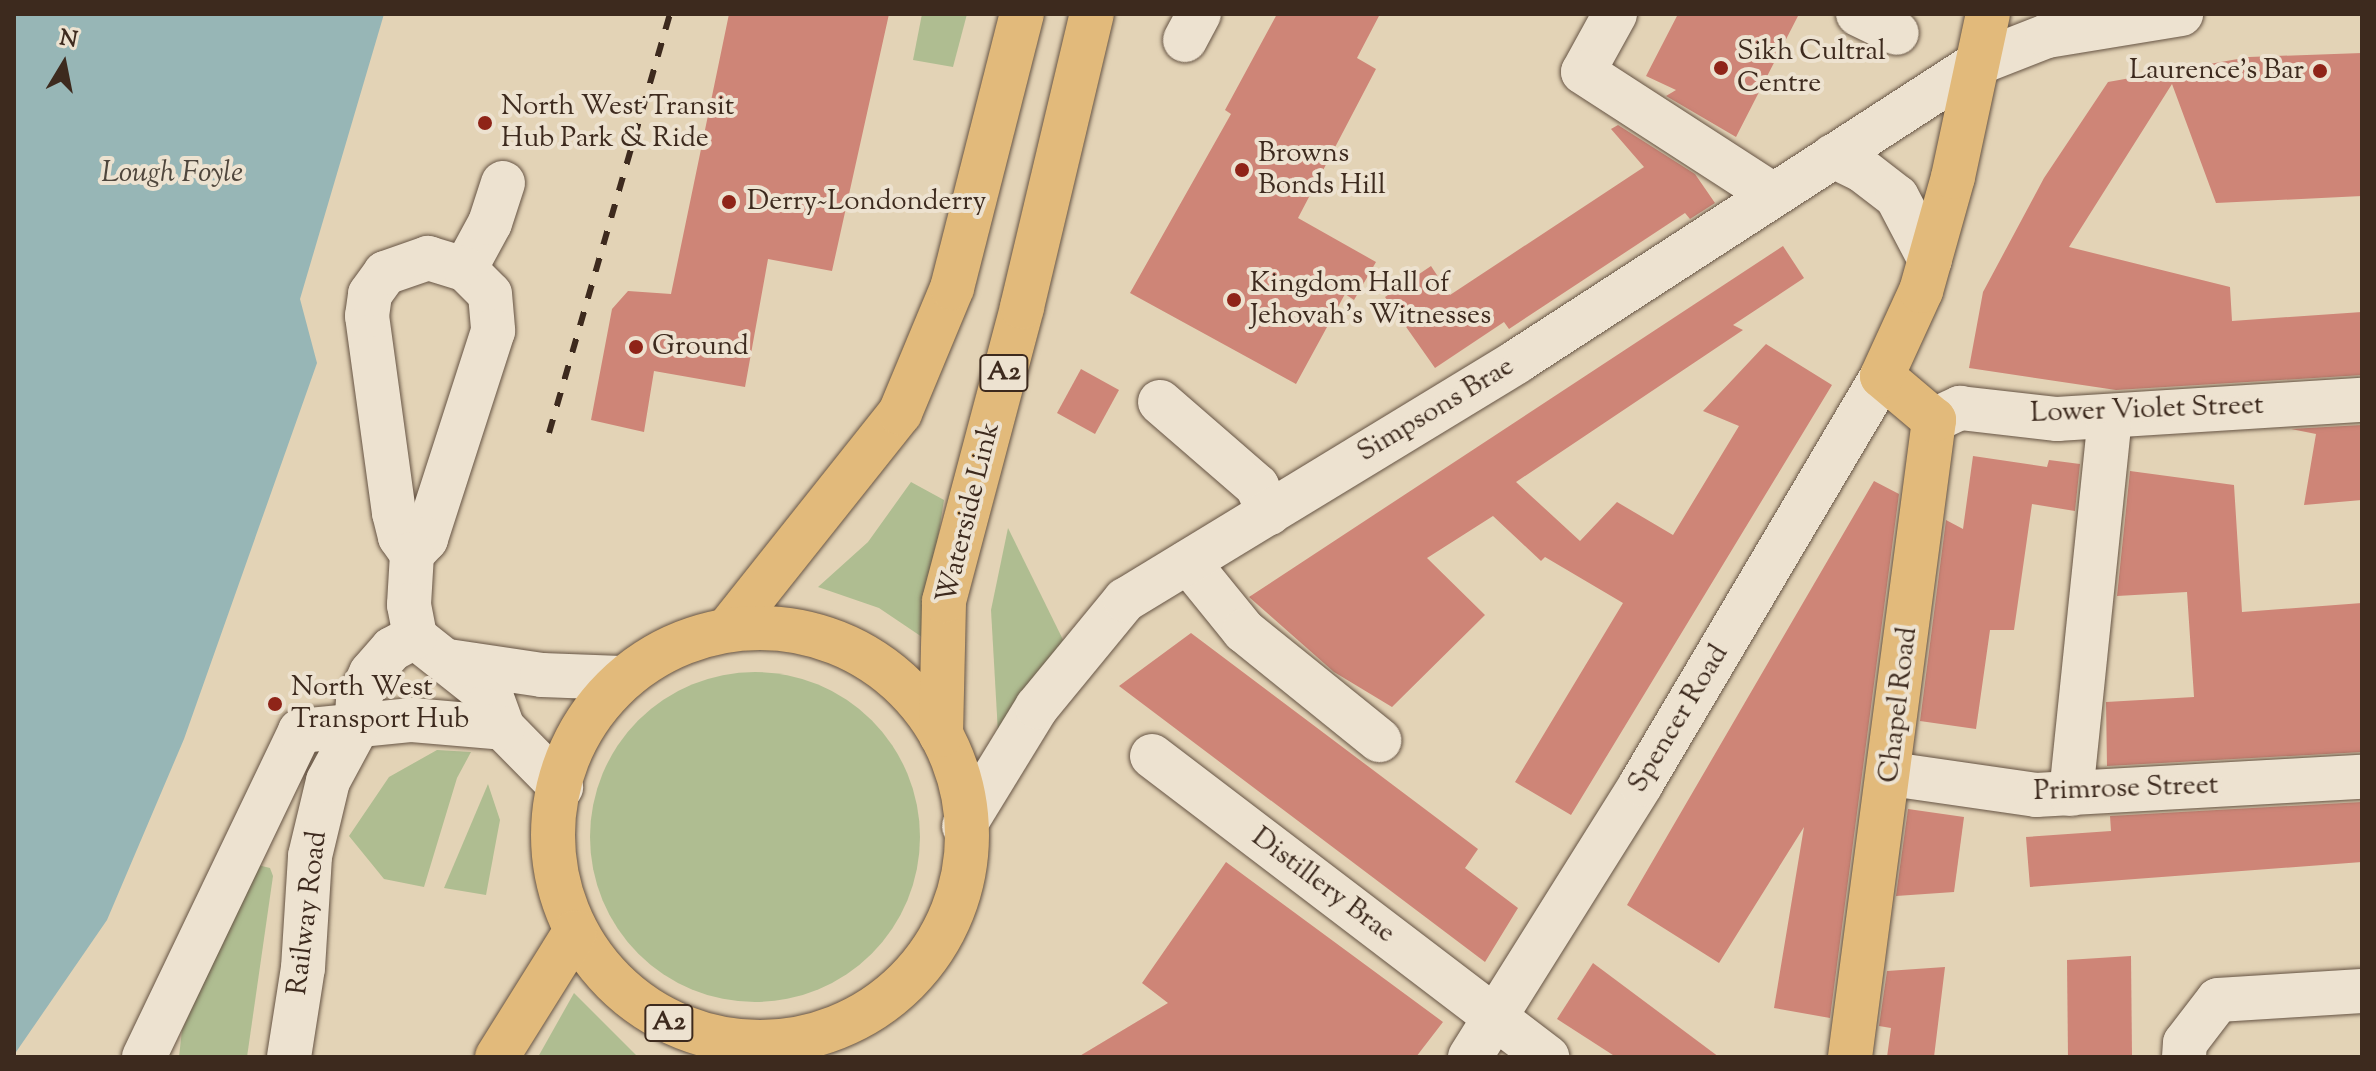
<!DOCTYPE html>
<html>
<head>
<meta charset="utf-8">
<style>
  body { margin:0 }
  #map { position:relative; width:2376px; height:1071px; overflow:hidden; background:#e3d3b6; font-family:"Sorts Mill Goudy",serif }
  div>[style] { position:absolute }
  .green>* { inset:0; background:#afbd91 }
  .round { border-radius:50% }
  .water>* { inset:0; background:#97b6b6 }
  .building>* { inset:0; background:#ce8577 }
  .roads { filter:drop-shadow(0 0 2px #665444) drop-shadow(0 0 2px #665444) }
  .minor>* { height:44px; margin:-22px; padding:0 22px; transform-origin:22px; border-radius:22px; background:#ede2d0 }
  .major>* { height:44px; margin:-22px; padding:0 22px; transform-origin:22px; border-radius:22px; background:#e2ba7b }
  .highway>* { height:44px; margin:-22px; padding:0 22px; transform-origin:22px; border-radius:22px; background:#e2ba7b }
  .highway>.ring { margin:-22px; padding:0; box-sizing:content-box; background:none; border:44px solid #e2ba7b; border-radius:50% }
  .rail>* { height:6px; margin-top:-3px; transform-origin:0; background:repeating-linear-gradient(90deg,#3d2a1e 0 14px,transparent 0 28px) }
  .dots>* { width:22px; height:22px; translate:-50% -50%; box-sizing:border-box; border:4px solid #ede2d0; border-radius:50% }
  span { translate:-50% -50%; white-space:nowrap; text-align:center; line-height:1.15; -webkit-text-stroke:8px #ede2d0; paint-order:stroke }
  .shield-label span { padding:2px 6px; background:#ede2d0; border:2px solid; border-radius:6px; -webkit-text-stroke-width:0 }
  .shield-label { font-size:26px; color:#3d2a1e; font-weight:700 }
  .poi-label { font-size:28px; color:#3d2a1e }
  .left { translate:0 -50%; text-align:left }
  .right { translate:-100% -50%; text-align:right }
  .street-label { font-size:28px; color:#3d2a1e }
  .water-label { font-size:30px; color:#4f463c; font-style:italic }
  .frame { position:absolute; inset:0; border:16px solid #3d2a1e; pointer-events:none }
  .north { position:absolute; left:24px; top:24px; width:80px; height:80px; -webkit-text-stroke:6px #ede2d0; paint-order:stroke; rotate:10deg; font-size:22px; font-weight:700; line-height:32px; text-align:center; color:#3d2a1e }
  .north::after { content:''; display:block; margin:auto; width:28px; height:36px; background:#3d2a1e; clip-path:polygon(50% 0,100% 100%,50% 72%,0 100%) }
</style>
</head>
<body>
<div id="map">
  <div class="green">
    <div style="clip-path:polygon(922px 14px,967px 14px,953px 67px,913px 60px)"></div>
    <div style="clip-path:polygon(911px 482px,944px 500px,922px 637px,879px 608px,818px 587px,868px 542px)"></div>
    <div style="clip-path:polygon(1008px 528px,1071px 656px,998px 733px,991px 610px)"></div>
    <div class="round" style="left:590px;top:672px;width:330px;height:330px"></div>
    <div style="clip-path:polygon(437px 750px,471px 752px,457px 778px,424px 887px,384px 879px,349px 836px,389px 777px)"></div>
    <div style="clip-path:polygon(488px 784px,500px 820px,486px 895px,444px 888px)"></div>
    <div style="clip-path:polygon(258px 865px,270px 868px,273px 876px,247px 1057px,179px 1057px,182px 1030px)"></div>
    <div style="clip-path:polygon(574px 993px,638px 1057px,538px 1057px)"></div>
  </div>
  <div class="water">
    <div style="clip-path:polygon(14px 14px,384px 14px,300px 299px,317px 363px,184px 739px,107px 920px,14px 1055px)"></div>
  </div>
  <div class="building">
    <div style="clip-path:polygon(729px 14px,889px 14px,832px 271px,768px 259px,745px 387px,654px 371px,644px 432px,591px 420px,612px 309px,628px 291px,671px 294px)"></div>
    <div style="clip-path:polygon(1277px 14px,1380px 14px,1357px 58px,1376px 69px,1298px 218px,1376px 262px,1354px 300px,1345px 294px,1296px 384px,1130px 293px,1231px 114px,1225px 110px)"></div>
    <div style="clip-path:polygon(1678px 14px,1799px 14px,1736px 137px,1666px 96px,1676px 90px,1646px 76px)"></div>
    <div style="clip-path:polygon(2362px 53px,2362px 196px,2216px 203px,2172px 84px,2069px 247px,2230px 287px,2232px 321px,2362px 312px,2362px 375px,2116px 390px,1969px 368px,1983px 292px,2044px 178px,2108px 82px,2249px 57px)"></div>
    <div style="clip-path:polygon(1618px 125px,1695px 174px,1715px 203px,1690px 219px,1685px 213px,1509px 329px,1504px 322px,1435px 368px,1385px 297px,1431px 266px,1450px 295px,1644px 167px,1611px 129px)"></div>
    <div style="clip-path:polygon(1783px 246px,1804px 278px,1733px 325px,1743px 330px,1516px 482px,1580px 541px,1617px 502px,1673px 535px,1739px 426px,1703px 411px,1766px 344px,1832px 385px,1571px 815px,1515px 782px,1623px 603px,1545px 557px,1541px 561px,1493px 516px,1427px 558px,1485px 615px,1392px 707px,1334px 672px,1249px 597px)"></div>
    <div style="clip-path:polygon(1081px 369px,1119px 390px,1095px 434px,1057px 413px)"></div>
    <div style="clip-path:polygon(2362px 425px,2362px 500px,2304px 505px,2316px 434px,2291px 429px)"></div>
    <div style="clip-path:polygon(1973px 456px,2047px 467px,2049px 460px,2080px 464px,2075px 511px,2032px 504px,2014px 630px,1990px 630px,1976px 729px,1920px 721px,1946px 520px,1963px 529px)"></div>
    <div style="clip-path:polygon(2130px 471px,2234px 485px,2242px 612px,2362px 603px,2362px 752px,2107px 766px,2106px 702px,2194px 697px,2187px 592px,2117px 596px)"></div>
    <div style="clip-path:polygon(1874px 481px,1899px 494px,1830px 1018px,1774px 1008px,1804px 827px,1719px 963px,1627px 905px)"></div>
    <div style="clip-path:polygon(1191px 633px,1478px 849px,1465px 868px,1518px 908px,1485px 962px,1119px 686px)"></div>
    <div style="clip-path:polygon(2362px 802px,2362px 862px,2030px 887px,2026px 837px,2111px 831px,2110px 816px)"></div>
    <div style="clip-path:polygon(1908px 809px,1964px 817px,1954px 892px,1896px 896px)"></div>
    <div style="clip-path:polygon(1226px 862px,1443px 1022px,1416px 1057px,1078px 1057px,1168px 1003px,1142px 983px)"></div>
    <div style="clip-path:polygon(2131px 956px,2132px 1057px,2068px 1057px,2067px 960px)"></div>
    <div style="clip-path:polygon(1593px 963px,1719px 1057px,1616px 1057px,1557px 1019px)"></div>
    <div style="clip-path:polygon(1945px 967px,1934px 1057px,1887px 1057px,1891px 1028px,1879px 1026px,1887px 971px)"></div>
  </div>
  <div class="roads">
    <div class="minor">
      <div style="left:1615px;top:14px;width:66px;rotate:118.9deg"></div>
      <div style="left:1583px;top:72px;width:226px;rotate:32.9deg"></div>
      <div style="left:1858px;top:14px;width:43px;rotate:26deg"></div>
      <div style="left:1185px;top:40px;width:30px;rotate:-62deg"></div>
      <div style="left:1833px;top:156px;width:32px;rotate:26deg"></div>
      <div style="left:1862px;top:170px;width:44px;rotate:37.6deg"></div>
      <div style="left:1897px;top:197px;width:71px;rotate:62.4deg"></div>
      <div style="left:465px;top:269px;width:52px;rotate:-61.5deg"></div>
      <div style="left:490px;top:223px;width:42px;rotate:-72deg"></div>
      <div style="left:1160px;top:402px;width:128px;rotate:40.9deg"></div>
      <div style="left:1257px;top:486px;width:30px;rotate:66deg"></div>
      <div style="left:1934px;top:420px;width:29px;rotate:-25deg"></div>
      <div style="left:1960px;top:408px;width:98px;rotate:6.5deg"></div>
      <div style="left:2057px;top:419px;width:306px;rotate:-3.6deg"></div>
      <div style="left:412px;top:554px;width:21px;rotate:-125deg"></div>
      <div style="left:400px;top:537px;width:25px;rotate:-104deg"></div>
      <div style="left:394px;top:513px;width:199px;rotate:-97.8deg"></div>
      <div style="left:367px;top:316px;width:22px;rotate:-82deg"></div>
      <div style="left:370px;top:294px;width:26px;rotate:-54deg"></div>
      <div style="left:385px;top:273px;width:46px;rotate:-19.2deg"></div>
      <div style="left:428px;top:258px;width:39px;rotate:17deg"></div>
      <div style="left:465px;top:269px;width:35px;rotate:45deg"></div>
      <div style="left:490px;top:294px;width:37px;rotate:85deg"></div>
      <div style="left:493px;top:331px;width:219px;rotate:107.9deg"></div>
      <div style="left:426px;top:539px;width:21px;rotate:133deg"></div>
      <div style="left:412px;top:554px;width:51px;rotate:93.4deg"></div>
      <div style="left:409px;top:605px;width:33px;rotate:79deg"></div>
      <div style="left:1188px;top:562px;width:89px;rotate:50.9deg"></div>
      <div style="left:1244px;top:631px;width:174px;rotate:38.9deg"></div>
      <div style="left:415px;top:637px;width:98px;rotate:38.4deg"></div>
      <div style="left:492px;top:698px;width:32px;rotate:70deg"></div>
      <div style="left:503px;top:728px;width:83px;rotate:45.5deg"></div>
      <div style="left:448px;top:661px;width:95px;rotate:8.5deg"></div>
      <div style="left:542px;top:675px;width:79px;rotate:2.2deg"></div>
      <div style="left:1152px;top:756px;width:497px;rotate:37.3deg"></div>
      <div style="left:1891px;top:774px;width:147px;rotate:8.2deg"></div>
      <div style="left:2036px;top:795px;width:326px;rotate:-3.2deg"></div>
      <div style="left:2071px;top:794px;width:379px;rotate:-84.1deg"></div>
      <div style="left:964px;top:826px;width:140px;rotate:-58.5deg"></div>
      <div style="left:1037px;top:707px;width:139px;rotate:-50.6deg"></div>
      <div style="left:1125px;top:600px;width:458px;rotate:-31.3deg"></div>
      <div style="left:1516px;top:362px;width:550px;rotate:-32.91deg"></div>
      <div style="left:1978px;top:63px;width:74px;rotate:-21.4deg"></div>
      <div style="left:2047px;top:36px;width:136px;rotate:-9.3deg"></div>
      <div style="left:144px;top:1057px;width:361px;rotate:-64.4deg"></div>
      <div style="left:300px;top:731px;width:113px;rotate:-5.6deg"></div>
      <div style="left:412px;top:720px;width:91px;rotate:5deg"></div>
      <div style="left:289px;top:1057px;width:90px;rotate:-81.1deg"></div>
      <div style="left:303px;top:968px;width:112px;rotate:-86.4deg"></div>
      <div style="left:310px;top:856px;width:77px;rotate:-76.5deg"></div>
      <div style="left:328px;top:781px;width:59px;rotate:-61.7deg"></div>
      <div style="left:356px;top:729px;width:28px;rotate:-86deg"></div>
      <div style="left:358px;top:701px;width:31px;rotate:-65deg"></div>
      <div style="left:371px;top:673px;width:32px;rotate:-49deg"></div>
      <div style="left:392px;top:649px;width:26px;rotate:-28deg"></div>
      <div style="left:1470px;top:1057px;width:322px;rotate:-57.9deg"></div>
      <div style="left:1641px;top:784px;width:474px;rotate:-59.4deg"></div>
      <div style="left:2184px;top:1057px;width:14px;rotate:-86deg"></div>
      <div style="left:2185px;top:1043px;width:54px;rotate:-52.5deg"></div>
      <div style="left:2218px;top:1000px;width:144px;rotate:-3.6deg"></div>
    </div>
    <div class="major">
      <div style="left:1850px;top:1057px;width:643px;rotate:-82.49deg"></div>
      <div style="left:1934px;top:420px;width:68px;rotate:-139.8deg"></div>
      <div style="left:1882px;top:376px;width:94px;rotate:-65.4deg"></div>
      <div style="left:1921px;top:291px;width:118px;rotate:-74.3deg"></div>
      <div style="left:1953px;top:177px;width:167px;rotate:-77.9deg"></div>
    </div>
    <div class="highway">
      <div style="left:732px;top:624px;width:270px;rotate:-51.5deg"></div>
      <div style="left:900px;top:413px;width:135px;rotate:-67.4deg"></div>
      <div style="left:952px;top:288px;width:283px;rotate:-75.7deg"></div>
      <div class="ring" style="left:553px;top:628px;width:370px;height:370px"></div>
      <div style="left:941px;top:735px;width:134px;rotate:-88.7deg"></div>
      <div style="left:944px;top:601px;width:304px;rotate:-75.1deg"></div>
      <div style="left:1022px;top:307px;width:301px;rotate:-76.6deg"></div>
      <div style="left:497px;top:1057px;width:147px;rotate:-58deg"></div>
    </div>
  </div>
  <div class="rail">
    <div style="left:549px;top:433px;width:436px;rotate:-73.9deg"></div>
  </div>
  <div class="dots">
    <div style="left:1721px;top:68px;background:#8f2418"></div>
    <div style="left:2320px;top:71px;background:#8f2418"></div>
    <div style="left:485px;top:123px;background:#8f2418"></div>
    <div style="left:1242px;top:170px;background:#8f2418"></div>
    <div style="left:729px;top:202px;background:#8f2418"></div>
    <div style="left:1234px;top:300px;background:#8f2418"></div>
    <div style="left:636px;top:347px;background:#8f2418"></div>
    <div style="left:275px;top:704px;background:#8f2418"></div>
  </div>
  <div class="shield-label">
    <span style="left:1004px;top:373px">A2</span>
    <span style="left:669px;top:1023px">A2</span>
  </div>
  <div class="poi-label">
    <span class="left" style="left:1737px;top:68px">Sikh Cultral<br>Centre</span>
    <span class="right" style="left:2304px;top:71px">Laurence's Bar</span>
    <span class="left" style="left:501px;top:123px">North West Transit<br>Hub Park &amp; Ride</span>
    <span class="left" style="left:1258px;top:170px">Browns<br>Bonds Hill</span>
    <span class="left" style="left:747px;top:202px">Derry~Londonderry</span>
    <span class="left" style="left:1250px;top:300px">Kingdom Hall of<br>Jehovah's Witnesses</span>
    <span class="left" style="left:652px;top:347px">Ground</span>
    <span class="left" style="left:291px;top:704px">North West<br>Transport Hub</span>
  </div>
  <div class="street-label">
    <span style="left:1436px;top:410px;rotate:-31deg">Simpsons Brae</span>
    <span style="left:2147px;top:410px;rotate:-2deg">Lower Violet Street</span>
    <span style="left:969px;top:513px;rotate:-76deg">Waterside Link</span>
    <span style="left:1899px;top:705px;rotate:-83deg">Chapel Road</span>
    <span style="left:1679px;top:719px;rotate:-59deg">Spencer Road</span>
    <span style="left:2126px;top:789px;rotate:-2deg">Primrose Street</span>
    <span style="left:1323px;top:886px;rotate:37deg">Distillery Brae</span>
    <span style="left:308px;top:913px;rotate:-83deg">Railway Road</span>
  </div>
  <div class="water-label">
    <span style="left:172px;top:174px">Lough Foyle</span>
  </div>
  <div class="frame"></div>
  <div class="north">N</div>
</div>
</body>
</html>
